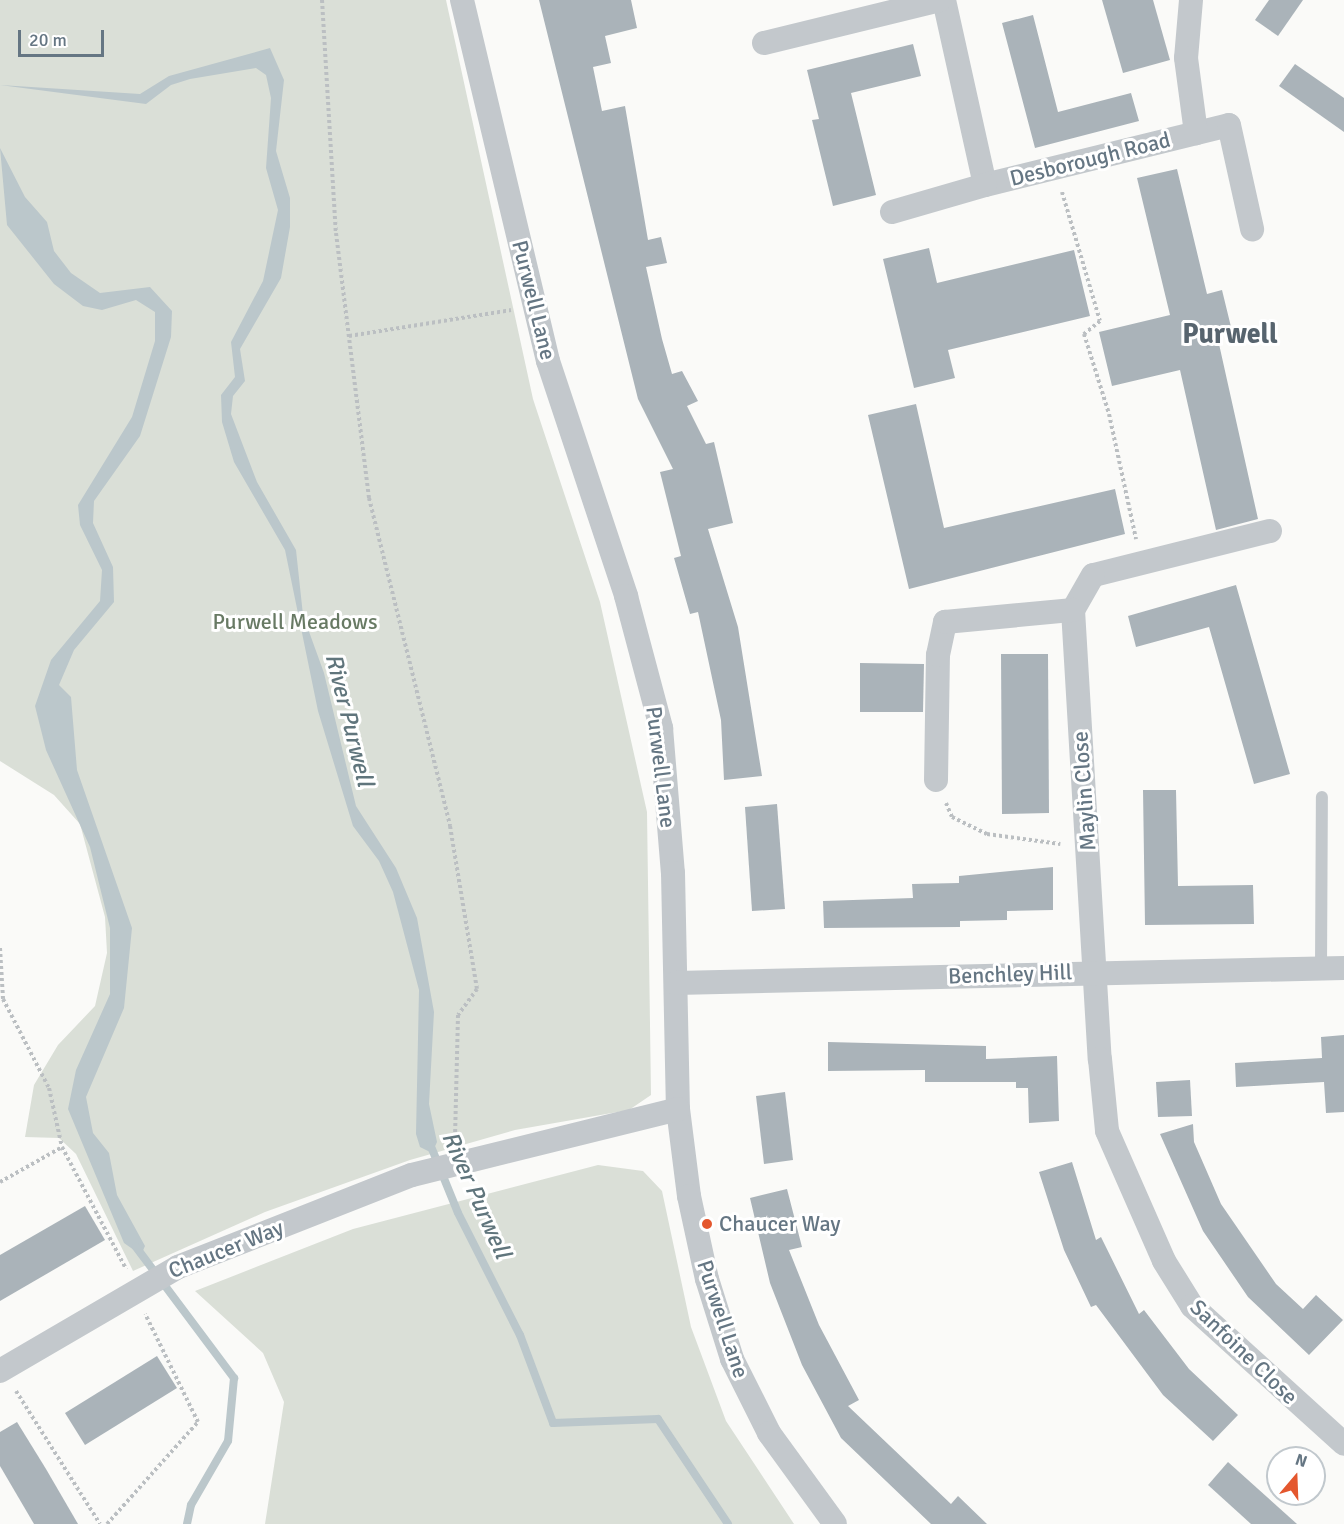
<!DOCTYPE html>
<html>
<head>
<meta charset="utf-8">
<style>
  body { margin:0 }
  #map { position:relative; width:1344px; height:1524px; overflow:hidden; background:#fafaf8; font-family:Signika,sans-serif }
  div>[style] { position:absolute }
  .green>* { inset:0; background:#dadfd7 }
  .water>* { inset:0; background:#bbc7cb }
  .stream>* { height:8px; margin:-4px; padding:0 4px; transform-origin:4px; border-radius:4px; background:#bbc7cb }
  .building>* { inset:0; background:#aab3b9 }
  .path>* { height:4px; margin-top:-2px; transform-origin:0; background:repeating-linear-gradient(90deg,#bbbfc2 0 3px,transparent 0 6px) }
  .lane>* { height:12px; margin:-6px; padding:0 6px; transform-origin:6px; border-radius:6px; background:#c3c8cc }
  .street>* { height:24px; margin:-12px; padding:0 12px; transform-origin:12px; border-radius:12px; background:#c3c8cc }
  .dots>* { width:16px; height:16px; translate:-50% -50%; box-sizing:border-box; border:3px solid #fff; border-radius:50% }
  span { translate:-50% -50%; white-space:nowrap; text-align:center; line-height:1.15; -webkit-text-stroke:6px #fff; paint-order:stroke }
  .street-label { font-size:22px; color:#657683 }
  .park-label { font-size:22px; color:#687a64 }
  .poi-label { font-size:22px; color:#657683 }
  .left { translate:0 -50%; text-align:left }
  .water-label { font-size:24px; color:#60757c; font-style:italic }
  .district-label { font-size:28px; color:#57646e; font-weight:700 }
  .north { position:absolute; left:1266px; top:1446px; width:60px; height:60px; box-sizing:border-box; background:#fff; border:2px solid #c1c8cd; border-radius:50%; rotate:19deg; font-size:16px; font-weight:700; line-height:24px; text-align:center; color:#657683 }
  .north::after { content:''; display:block; margin:auto; width:21px; height:27px; background:#e4572e; clip-path:polygon(50% 0,100% 100%,50% 72%,0 100%) }
  .scale { position:absolute; left:18px; top:30px; width:86px; height:27px; box-sizing:border-box; border:3px solid #657683; border-top:0; padding-left:8px; font-size:18px; line-height:21px; white-space:nowrap; color:#657683; -webkit-text-stroke:4px #fff; paint-order:stroke }
</style>
</head>
<body>
<div id="map">
  <div class="green">
    <div style="clip-path:polygon(0 0,446px 0,533px 399px,600px 602px,647px 812px,651px 1095px,629px 1110px,515px 1130px,410px 1160px,265px 1212px,133px 1271px,76px 1154px,59px 1138px,25px 1137px,34px 1085px,58px 1045px,95px 1006px,107px 953px,105px 917px,80px 824px,54px 795px,0 761px)"></div>
    <div style="clip-path:polygon(598px 1165px,643px 1171px,662px 1191px,691px 1327px,726px 1421px,794px 1524px,265px 1524px,284px 1402px,263px 1353px,195px 1291px,353px 1229px)"></div>
  </div>
  <div class="water">
    <div style="clip-path:polygon(270px 48px,284px 80px,276px 151px,290px 198px,290px 227px,281px 278px,240px 349px,245px 381px,233px 396px,231px 414px,257px 482px,296px 550px,303px 615px,324px 673px,356px 806px,396px 868px,417px 918px,434px 1012px,429px 1104px,437px 1142px,432px 1153px,420px 1147px,416px 1134px,419px 990px,393px 892px,379px 861px,353px 826px,318px 711px,285px 550px,234px 462px,222px 422px,221px 395px,235px 377px,231px 342px,263px 281px,278px 210px,266px 168px,271px 98px,266px 75px,256px 68px,190px 79px,171px 85px,146px 104px,0 85px,140px 94px,169px 76px)"></div>
    <div style="clip-path:polygon(0 148px,25px 197px,47px 222px,54px 251px,71px 273px,100px 293px,150px 287px,172px 311px,171px 337px,140px 436px,94px 501px,93px 523px,113px 567px,114px 602px,74px 650px,59px 685px,71px 697px,77px 770px,132px 928px,124px 1008px,86px 1097px,93px 1133px,109px 1153px,117px 1195px,145px 1246px,141px 1255px,124px 1243px,68px 1109px,76px 1070px,110px 994px,110px 928px,90px 847px,46px 750px,35px 706px,51px 660px,100px 601px,102px 570px,80px 525px,78px 505px,132px 417px,155px 341px,155px 312px,136px 300px,102px 310px,83px 306px,54px 284px,7px 225px)"></div>
  </div>
  <div class="stream">
    <div style="left:430px;top:1144px;width:74px;rotate:67.9deg"></div>
    <div style="left:458px;top:1213px;width:137px;rotate:63.1deg"></div>
    <div style="left:520px;top:1335px;width:94px;rotate:69.4deg"></div>
    <div style="left:553px;top:1423px;width:105px;rotate:-2.2deg"></div>
    <div style="left:658px;top:1419px;width:126px;rotate:56.3deg"></div>
    <div style="left:136px;top:1247px;width:164px;rotate:53.2deg"></div>
    <div style="left:234px;top:1378px;width:63px;rotate:95.4deg"></div>
    <div style="left:228px;top:1441px;width:74px;rotate:120deg"></div>
    <div style="left:191px;top:1505px;width:19px;rotate:102deg"></div>
  </div>
  <div class="building">
    <div style="clip-path:polygon(539px 0,631px 0,637px 28px,605px 36px,611px 63px,593px 67px,602px 111px,625px 106px,648px 240px,661px 237px,667px 263px,646px 267px,662px 339px,672px 374px,682px 371px,698px 401px,687px 406px,706px 444px,714px 442px,733px 523px,708px 529px,738px 627px,762px 776px,724px 780px,721px 720px,698px 612px,690px 614px,674px 558px,681px 556px,660px 472px,673px 469px,638px 399px)"></div>
    <div style="clip-path:polygon(1102px 0,1153px 0,1170px 60px,1123px 73px)"></div>
    <div style="clip-path:polygon(1269px 0,1303px 0,1278px 36px,1255px 20px)"></div>
    <div style="clip-path:polygon(1033px 15px,1058px 112px,1131px 93px,1139px 121px,1035px 148px,1002px 23px)"></div>
    <div style="clip-path:polygon(913px 44px,921px 76px,851px 93px,876px 195px,833px 206px,812px 120px,819px 119px,807px 70px)"></div>
    <div style="clip-path:polygon(1295px 64px,1344px 98px,1344px 132px,1279px 86px)"></div>
    <div style="clip-path:polygon(1177px 169px,1207px 294px,1222px 290px,1232px 331px,1217px 335px,1258px 519px,1216px 530px,1180px 370px,1112px 386px,1099px 332px,1170px 315px,1137px 178px)"></div>
    <div style="clip-path:polygon(929px 248px,937px 283px,1074px 250px,1090px 316px,948px 350px,955px 378px,914px 388px,883px 259px)"></div>
    <div style="clip-path:polygon(916px 404px,944px 528px,1115px 489px,1125px 534px,909px 589px,868px 415px)"></div>
    <div style="clip-path:polygon(1236px 585px,1290px 774px,1254px 784px,1209px 627px,1136px 647px,1128px 616px)"></div>
    <div style="clip-path:polygon(1001px 654px,1048px 654px,1049px 813px,1002px 814px)"></div>
    <div style="clip-path:polygon(860px 663px,924px 664px,923px 712px,860px 712px)"></div>
    <div style="clip-path:polygon(1143px 790px,1176px 790px,1178px 886px,1253px 885px,1254px 924px,1145px 925px)"></div>
    <div style="clip-path:polygon(777px 804px,785px 909px,752px 911px,745px 807px)"></div>
    <div style="clip-path:polygon(1053px 867px,1053px 910px,1007px 911px,1007px 920px,960px 921px,960px 927px,824px 928px,823px 901px,913px 898px,912px 884px,959px 883px,959px 876px)"></div>
    <div style="clip-path:polygon(1344px 1035px,1344px 1112px,1326px 1113px,1324px 1082px,1236px 1087px,1235px 1063px,1322px 1058px,1321px 1037px)"></div>
    <div style="clip-path:polygon(828px 1042px,986px 1046px,986px 1059px,1057px 1056px,1059px 1121px,1029px 1123px,1028px 1088px,1016px 1088px,1016px 1082px,925px 1082px,925px 1070px,828px 1071px)"></div>
    <div style="clip-path:polygon(1190px 1080px,1192px 1116px,1158px 1117px,1156px 1082px)"></div>
    <div style="clip-path:polygon(785px 1092px,793px 1160px,764px 1164px,756px 1096px)"></div>
    <div style="clip-path:polygon(1193px 1124px,1194px 1142px,1221px 1204px,1276px 1284px,1303px 1309px,1316px 1295px,1343px 1320px,1309px 1355px,1248px 1297px,1203px 1231px,1160px 1134px)"></div>
    <div style="clip-path:polygon(1072px 1162px,1096px 1240px,1101px 1237px,1139px 1314px,1144px 1310px,1189px 1369px,1238px 1415px,1213px 1441px,1163px 1395px,1096px 1305px,1091px 1307px,1064px 1250px,1039px 1172px)"></div>
    <div style="clip-path:polygon(787px 1189px,802px 1247px,789px 1250px,819px 1325px,859px 1400px,848px 1406px,951px 1504px,958px 1496px,987px 1524px,931px 1524px,841px 1438px,802px 1365px,770px 1283px,750px 1198px)"></div>
    <div style="clip-path:polygon(85px 1206px,105px 1240px,0 1301px,0 1255px)"></div>
    <div style="clip-path:polygon(157px 1356px,177px 1388px,85px 1445px,65px 1413px)"></div>
    <div style="clip-path:polygon(17px 1422px,46px 1469px,78px 1524px,34px 1524px,0 1466px,0 1432px)"></div>
    <div style="clip-path:polygon(1228px 1462px,1297px 1524px,1251px 1524px,1208px 1485px)"></div>
  </div>
  <div class="path">
    <div style="left:322px;top:0;width:233px;rotate:86.6deg"></div>
    <div style="left:336px;top:233px;width:267px;rotate:82.9deg"></div>
    <div style="left:369px;top:498px;width:338px;rotate:76.1deg"></div>
    <div style="left:450px;top:826px;width:165px;rotate:80.6deg"></div>
    <div style="left:477px;top:989px;width:32px;rotate:126deg"></div>
    <div style="left:458px;top:1015px;width:124px;rotate:91.4deg"></div>
    <div style="left:1062px;top:192px;width:134px;rotate:73.6deg"></div>
    <div style="left:1100px;top:321px;width:21px;rotate:141deg"></div>
    <div style="left:1084px;top:334px;width:84px;rotate:72.6deg"></div>
    <div style="left:1109px;top:414px;width:128px;rotate:77.8deg"></div>
    <div style="left:349px;top:336px;width:164px;rotate:-9.1deg"></div>
    <div style="left:946px;top:803px;width:15px;rotate:67deg"></div>
    <div style="left:952px;top:817px;width:39px;rotate:26deg"></div>
    <div style="left:987px;top:834px;width:74px;rotate:7.8deg"></div>
    <div style="left:0;top:948px;width:51px;rotate:86.6deg"></div>
    <div style="left:3px;top:999px;width:100px;rotate:62.7deg"></div>
    <div style="left:49px;top:1088px;width:60px;rotate:77.6deg"></div>
    <div style="left:62px;top:1147px;width:138px;rotate:62.3deg"></div>
    <div style="left:0;top:1182px;width:71px;rotate:-29.4deg"></div>
    <div style="left:16px;top:1391px;width:157px;rotate:57.7deg"></div>
    <div style="left:107px;top:1524px;width:137px;rotate:-48.3deg"></div>
    <div style="left:198px;top:1422px;width:120px;rotate:-116.1deg"></div>
  </div>
  <div class="lane">
    <div style="left:1321px;top:968px;width:171px;rotate:-89.7deg"></div>
  </div>
  <div class="street">
    <div style="left:462px;top:0;width:371px;rotate:76.6deg"></div>
    <div style="left:548px;top:361px;width:248px;rotate:71.6deg"></div>
    <div style="left:626px;top:596px;width:137px;rotate:75.1deg"></div>
    <div style="left:661px;top:728px;width:145px;rotate:85.3deg"></div>
    <div style="left:673px;top:873px;width:236px;rotate:88.8deg"></div>
    <div style="left:678px;top:1109px;width:88px;rotate:82.8deg"></div>
    <div style="left:689px;top:1196px;width:85px;rotate:77.8deg"></div>
    <div style="left:707px;top:1279px;width:84px;rotate:72.6deg"></div>
    <div style="left:732px;top:1359px;width:83px;rotate:63.4deg"></div>
    <div style="left:769px;top:1433px;width:112px;rotate:54deg"></div>
    <div style="left:944px;top:0;width:189px;rotate:77.5deg"></div>
    <div style="left:985px;top:185px;width:251px;rotate:-13.8deg"></div>
    <div style="left:1229px;top:125px;width:107px;rotate:77.5deg"></div>
    <div style="left:1191px;top:0;width:58px;rotate:94.9deg"></div>
    <div style="left:1186px;top:58px;width:76px;rotate:82.4deg"></div>
    <div style="left:764px;top:43px;width:181px;rotate:-13.7deg"></div>
    <div style="left:892px;top:212px;width:97px;rotate:-16.2deg"></div>
    <div style="left:1270px;top:531px;width:182px;rotate:166deg"></div>
    <div style="left:1093px;top:575px;width:40px;rotate:119.7deg"></div>
    <div style="left:1073px;top:610px;width:450px;rotate:86.6deg"></div>
    <div style="left:1100px;top:1059px;width:72px;rotate:84.4deg"></div>
    <div style="left:1107px;top:1131px;width:142px;rotate:66.3deg"></div>
    <div style="left:1164px;top:1261px;width:53px;rotate:58.1deg"></div>
    <div style="left:1192px;top:1306px;width:205px;rotate:42.2deg"></div>
    <div style="left:936px;top:780px;width:125px;rotate:-89.1deg"></div>
    <div style="left:938px;top:655px;width:34px;rotate:-78deg"></div>
    <div style="left:945px;top:622px;width:129px;rotate:-5.4deg"></div>
    <div style="left:676px;top:983px;width:668px;rotate:-1.29deg"></div>
    <div style="left:0;top:1371px;width:206px;rotate:-30.3deg"></div>
    <div style="left:178px;top:1267px;width:251px;rotate:-21.5deg"></div>
    <div style="left:412px;top:1175px;width:274px;rotate:-13.9deg"></div>
  </div>
  <div class="dots">
    <div style="left:707px;top:1224px;background:#e4572e"></div>
  </div>
  <div class="street-label">
    <span style="left:1090px;top:159px;rotate:-14deg">Desborough Road</span>
    <span style="left:534px;top:300px;rotate:76deg">Purwell Lane</span>
    <span style="left:661px;top:767px;rotate:83deg">Purwell Lane</span>
    <span style="left:1084px;top:791px;rotate:-94deg">Maylin Close</span>
    <span style="left:1010px;top:974px;rotate:-2deg">Benchley Hill</span>
    <span style="left:226px;top:1249px;rotate:-22deg">Chaucer Way</span>
    <span style="left:723px;top:1319px;rotate:72deg">Purwell Lane</span>
    <span style="left:1244px;top:1352px;rotate:44deg">Sanfoine Close</span>
  </div>
  <div class="park-label">
    <span style="left:295px;top:622px">Purwell Meadows</span>
  </div>
  <div class="poi-label">
    <span class="left" style="left:719px;top:1224px">Chaucer Way</span>
  </div>
  <div class="water-label">
    <span style="left:349px;top:720px;rotate:76deg">River Purwell</span>
    <span style="left:476px;top:1195px;rotate:66deg">River Purwell</span>
  </div>
  <div class="district-label">
    <span style="left:1230px;top:334px">Purwell</span>
  </div>
  <div class="north">N</div>
  <div class="scale">20 m</div>
</div>
</body>
</html>
